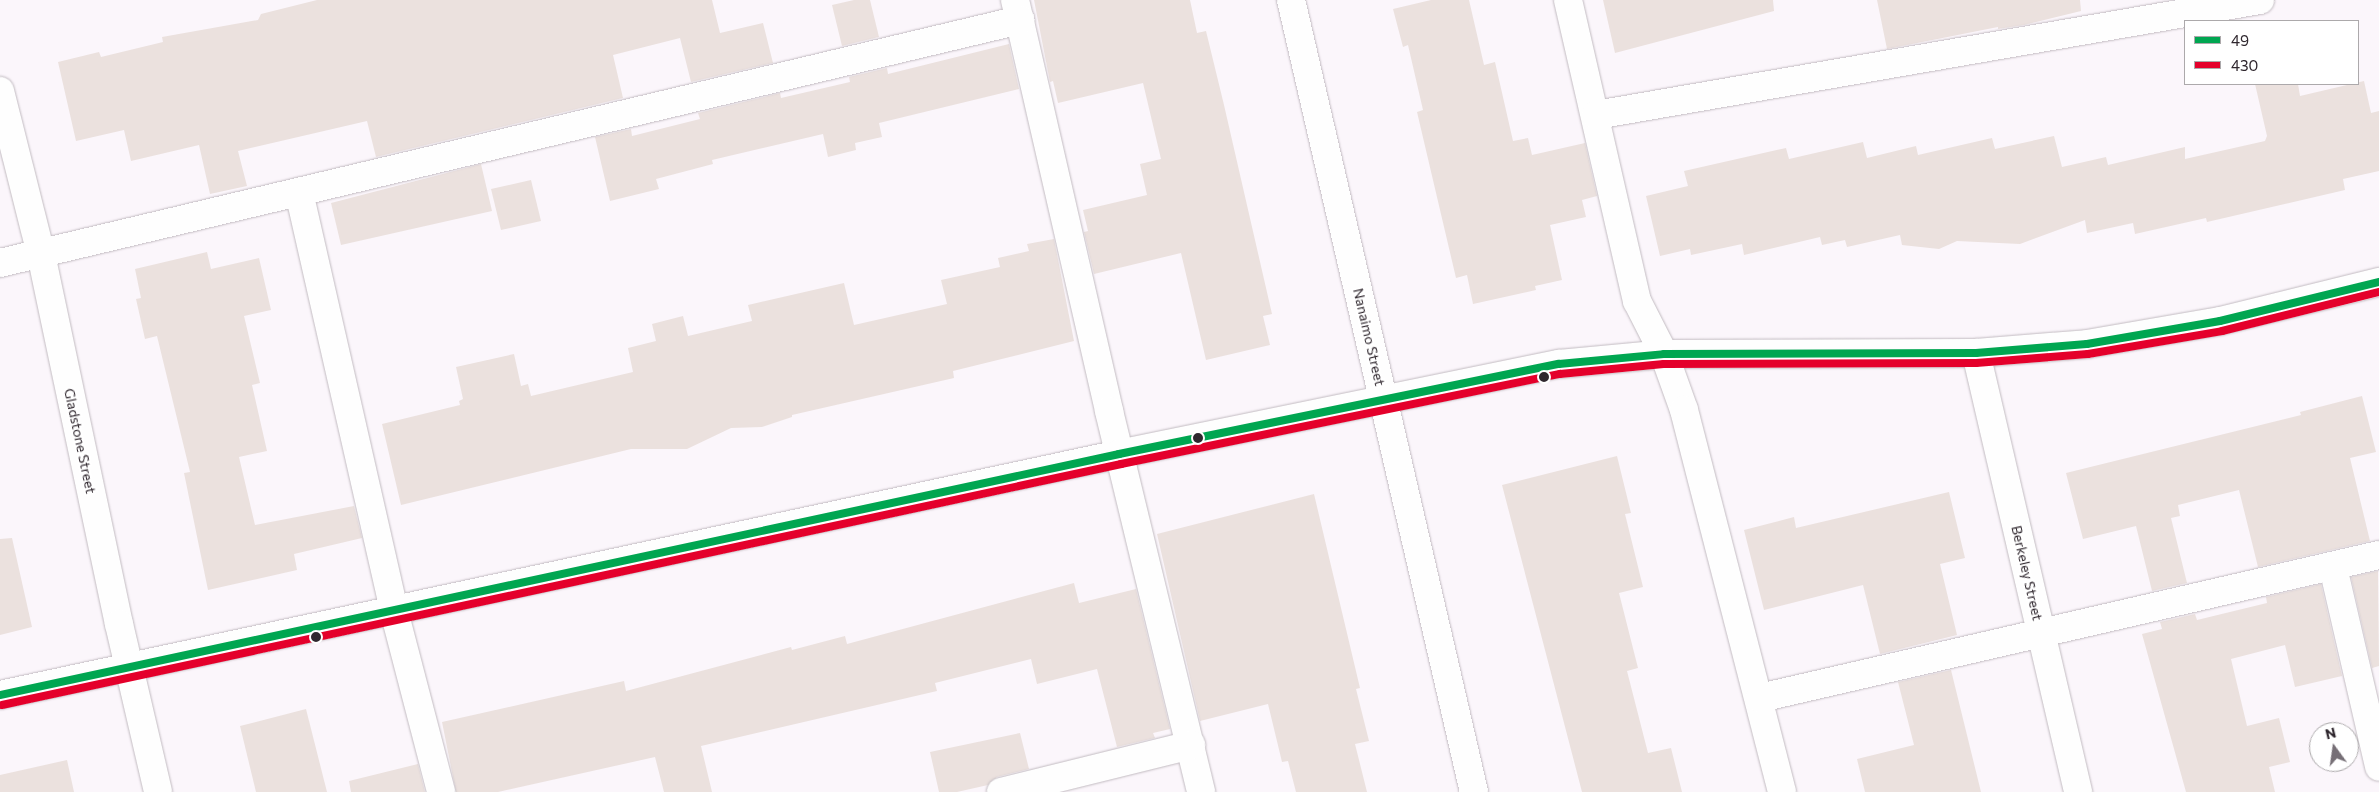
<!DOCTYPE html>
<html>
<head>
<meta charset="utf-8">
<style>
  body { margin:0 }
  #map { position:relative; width:2379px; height:792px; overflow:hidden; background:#fbf6fb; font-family:Commissioner,sans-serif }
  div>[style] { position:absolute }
  .building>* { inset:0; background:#ebe1de }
  .roads { filter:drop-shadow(0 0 1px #c2bbc1) drop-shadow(0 0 1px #c2bbc1) }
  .minor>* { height:28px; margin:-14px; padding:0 14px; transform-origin:14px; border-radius:14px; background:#fefefe }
  .bus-1>* { height:8px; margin:-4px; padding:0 4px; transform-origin:4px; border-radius:4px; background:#00a651 }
  .bus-2>* { height:8px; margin:-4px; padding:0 4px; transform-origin:4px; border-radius:4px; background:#e4002b }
  .dots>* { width:14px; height:14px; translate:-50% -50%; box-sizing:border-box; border:2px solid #fff; border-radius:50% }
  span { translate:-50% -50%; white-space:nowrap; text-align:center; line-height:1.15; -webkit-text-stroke:4.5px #fff; paint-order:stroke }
  .street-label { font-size:14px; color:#2f272e }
  .legend { position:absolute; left:2184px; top:20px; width:175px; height:65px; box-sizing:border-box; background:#fff; border:1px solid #aca9ab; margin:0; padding:6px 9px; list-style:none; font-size:15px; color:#2f272e }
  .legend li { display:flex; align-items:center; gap:10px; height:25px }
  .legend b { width:25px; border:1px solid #aca9ab }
  .north { position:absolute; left:2309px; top:722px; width:50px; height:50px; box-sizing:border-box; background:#fff; border:1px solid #aca9ab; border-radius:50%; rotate:346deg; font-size:14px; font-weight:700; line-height:20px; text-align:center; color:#2f272e }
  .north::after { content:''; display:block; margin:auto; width:18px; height:22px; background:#766f76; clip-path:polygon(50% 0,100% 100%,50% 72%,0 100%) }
</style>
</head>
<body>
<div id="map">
  <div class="building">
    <div style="clip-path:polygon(317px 0,712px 0,720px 33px,763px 23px,773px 63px,691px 82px,680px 38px,613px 55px,623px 98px,376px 157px,367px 121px,238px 151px,247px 186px,210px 194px,199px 145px,131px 161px,124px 130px,76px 141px,58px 62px,99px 52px,101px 57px,163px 42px,162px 37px,258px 20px,261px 14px)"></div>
    <div style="clip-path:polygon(854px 0,870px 0,879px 37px,842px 46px,832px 5px)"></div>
    <div style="clip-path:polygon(1034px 0,1190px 0,1197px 33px,1206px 31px,1224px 105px,1272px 314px,1263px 316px,1270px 345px,1206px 360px,1181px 253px,1094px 274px,1084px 232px,1088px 231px,1083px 210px,1147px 195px,1140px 164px,1161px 159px,1143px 83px,1058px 103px,1053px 81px,1050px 82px)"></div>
    <div style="clip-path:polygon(1431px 0,1469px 0,1484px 65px,1495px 62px,1513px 141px,1528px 138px,1532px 155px,1585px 143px,1597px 196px,1582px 200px,1586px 217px,1550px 225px,1562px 280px,1535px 286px,1536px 290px,1473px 304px,1467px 275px,1456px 278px,1417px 112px,1423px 110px,1408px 45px,1403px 47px,1393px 9px)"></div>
    <div style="clip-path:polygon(1603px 0,1773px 0,1774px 11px,1615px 53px)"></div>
    <div style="clip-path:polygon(1877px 0,2080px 0,2081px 11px,2024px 25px,1998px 29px,1998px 27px,1887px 49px)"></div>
    <div style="clip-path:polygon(1009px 44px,1019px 89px,879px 123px,882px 137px,855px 143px,856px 150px,828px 157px,823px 134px,712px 160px,713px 164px,656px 179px,659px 189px,610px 201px,595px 137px,631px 129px,632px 136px,700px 119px,698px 113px,780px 93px,781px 98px,850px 82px,849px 77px,887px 68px,888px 74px)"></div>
    <div style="clip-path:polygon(2364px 81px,2371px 113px,2379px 111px,2379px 171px,2343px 179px,2345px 190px,2207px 222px,2206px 218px,2135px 234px,2133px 223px,2087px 233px,2085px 220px,2020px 244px,1957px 241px,1939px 249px,1902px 245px,1900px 235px,1847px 247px,1845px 240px,1822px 245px,1820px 237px,1744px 255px,1742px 244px,1691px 255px,1690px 249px,1660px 256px,1646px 196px,1688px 186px,1684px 171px,1786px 148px,1789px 159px,1863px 142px,1867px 158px,1916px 146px,1918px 155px,1992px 138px,1995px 149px,2054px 136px,2062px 167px,2106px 157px,2108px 165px,2185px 147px,2185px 159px,2265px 141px,2267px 136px,2255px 84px,2298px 84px,2300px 96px)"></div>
    <div style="clip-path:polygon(481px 164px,492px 211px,341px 245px,331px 203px)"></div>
    <div style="clip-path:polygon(531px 180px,541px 221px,501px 230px,491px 189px)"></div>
    <div style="clip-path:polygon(1054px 239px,1074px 341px,953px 371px,954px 378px,792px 415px,792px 417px,762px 427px,731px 428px,687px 449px,631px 449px,401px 505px,382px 424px,460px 405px,459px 401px,463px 399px,456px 367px,514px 354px,521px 386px,528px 384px,531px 396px,633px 372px,628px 348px,656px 341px,652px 324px,683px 316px,688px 336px,752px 321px,748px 305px,844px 283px,854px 325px,947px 304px,941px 280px,1000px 267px,998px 258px,1029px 251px,1027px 244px)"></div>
    <div style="clip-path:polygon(207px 252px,211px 269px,259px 258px,271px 310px,244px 316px,260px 383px,252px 385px,267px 451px,239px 457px,255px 525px,354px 506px,362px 538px,294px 554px,297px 570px,208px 590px,184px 473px,190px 472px,157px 336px,145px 339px,136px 299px,141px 298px,135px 269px)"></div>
    <div style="clip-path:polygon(2362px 396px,2376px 452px,2350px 458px,2370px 541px,2258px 567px,2239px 490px,2178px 505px,2180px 516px,2171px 518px,2187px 583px,2152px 591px,2136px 526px,2083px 539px,2066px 473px,2301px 415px,2300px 412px)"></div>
    <div style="clip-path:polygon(1617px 456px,1631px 513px,1625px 514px,1643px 587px,1619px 593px,1638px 668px,1627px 671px,1648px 753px,1671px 748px,1682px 792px,1582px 792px,1502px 485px)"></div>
    <div style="clip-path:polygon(1949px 492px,1965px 558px,1940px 564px,1957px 635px,1880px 654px,1863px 585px,1764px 610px,1744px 530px,1794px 517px,1796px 528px)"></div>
    <div style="clip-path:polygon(1314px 494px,1360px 688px,1356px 689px,1369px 741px,1355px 744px,1367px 792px,1296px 792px,1288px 761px,1282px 762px,1268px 704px,1200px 721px,1157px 534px)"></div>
    <div style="clip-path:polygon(12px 538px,32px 627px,0 635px,0 539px)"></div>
    <div style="clip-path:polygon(2378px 571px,2379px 666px,2372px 668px,2351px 577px)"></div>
    <div style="clip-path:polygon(1074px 583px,1079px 603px,1136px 589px,1170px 729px,1153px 733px,1155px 738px,1117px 747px,1097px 669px,1037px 684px,1031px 659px,935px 683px,937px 691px,701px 746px,712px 792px,664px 792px,655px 757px,498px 792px,456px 792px,442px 722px,624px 681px,626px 691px,791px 647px,792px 650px,845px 636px,847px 644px)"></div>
    <div style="clip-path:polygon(2321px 584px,2342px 676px,2295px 687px,2285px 645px,2231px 659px,2247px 726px,2279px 718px,2290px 762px,2269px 767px,2275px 792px,2186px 792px,2142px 634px,2162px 629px,2160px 622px,2195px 614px,2197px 620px,2267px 603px,2266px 597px)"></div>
    <div style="clip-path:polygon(1951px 670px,1981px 792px,1865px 792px,1857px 759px,1914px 745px,1898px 682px)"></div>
    <div style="clip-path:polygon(306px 709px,327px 792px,256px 792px,240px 726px)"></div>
    <div style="clip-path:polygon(1020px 733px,1029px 769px,997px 777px,988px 785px,957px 792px,939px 792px,930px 752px)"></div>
    <div style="clip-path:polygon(67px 760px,74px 792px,0 792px,0 775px)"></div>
    <div style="clip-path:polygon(418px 764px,425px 792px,351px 792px,349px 781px)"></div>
  </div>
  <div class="roads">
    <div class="minor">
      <div style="left:1015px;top:0;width:422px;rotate:77.1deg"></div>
      <div style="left:1109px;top:411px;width:392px;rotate:76.4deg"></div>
      <div style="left:1291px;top:0;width:813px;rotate:76.99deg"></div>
      <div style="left:1568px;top:0;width:309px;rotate:77.1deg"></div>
      <div style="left:1637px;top:301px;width:59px;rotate:63deg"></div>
      <div style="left:1664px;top:354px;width:59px;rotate:70.3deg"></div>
      <div style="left:1684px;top:410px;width:394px;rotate:75.6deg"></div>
      <div style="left:0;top:91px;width:168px;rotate:75.9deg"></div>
      <div style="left:41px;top:254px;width:378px;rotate:78.1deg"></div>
      <div style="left:119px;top:624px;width:172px;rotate:76.9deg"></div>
      <div style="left:1596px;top:115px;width:674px;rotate:-9.83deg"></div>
      <div style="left:299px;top:192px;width:430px;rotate:77.2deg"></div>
      <div style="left:394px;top:611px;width:187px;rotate:75.4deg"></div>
      <div style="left:0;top:263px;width:1049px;rotate:-13.4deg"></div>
      <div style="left:1976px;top:353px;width:451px;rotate:76.9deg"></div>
      <div style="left:2333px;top:567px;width:205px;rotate:77deg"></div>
      <div style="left:0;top:695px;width:1145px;rotate:-12.15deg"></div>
      <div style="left:1119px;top:454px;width:449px;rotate:-11.6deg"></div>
      <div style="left:1559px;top:364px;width:105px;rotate:-5.4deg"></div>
      <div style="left:1664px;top:354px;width:312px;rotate:-0.2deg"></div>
      <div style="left:1976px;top:353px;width:111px;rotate:-4.6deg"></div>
      <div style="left:2087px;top:344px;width:135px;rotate:-9.8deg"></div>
      <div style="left:2220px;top:321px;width:164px;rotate:-13.8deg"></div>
      <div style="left:1760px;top:698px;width:635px;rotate:-13.01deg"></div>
      <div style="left:1001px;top:792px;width:196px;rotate:-13.9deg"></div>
    </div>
  </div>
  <div class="bus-1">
    <div style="left:0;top:695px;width:1145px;rotate:-12.15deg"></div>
    <div style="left:1119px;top:454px;width:449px;rotate:-11.6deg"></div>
    <div style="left:1559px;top:364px;width:105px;rotate:-5.4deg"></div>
    <div style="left:1664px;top:354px;width:312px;rotate:-0.2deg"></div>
    <div style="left:1976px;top:353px;width:111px;rotate:-4.6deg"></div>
    <div style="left:2087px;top:344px;width:135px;rotate:-9.8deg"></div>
    <div style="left:2220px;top:321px;width:164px;rotate:-13.8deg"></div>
  </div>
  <div class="bus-2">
    <div style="left:2px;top:705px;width:1145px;rotate:-12.15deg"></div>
    <div style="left:1121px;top:464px;width:448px;rotate:-11.6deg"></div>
    <div style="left:1560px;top:374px;width:104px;rotate:-5.5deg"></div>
    <div style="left:1664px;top:364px;width:312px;rotate:-0.2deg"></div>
    <div style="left:1976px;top:363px;width:112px;rotate:-4.6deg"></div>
    <div style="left:2088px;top:354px;width:136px;rotate:-9.7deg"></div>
    <div style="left:2222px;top:331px;width:162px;rotate:-14deg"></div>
  </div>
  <div class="dots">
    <div style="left:1544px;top:377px;background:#2f272e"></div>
    <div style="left:1198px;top:438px;background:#2f272e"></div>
    <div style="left:316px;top:637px;background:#2f272e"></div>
  </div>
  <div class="street-label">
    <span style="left:1369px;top:337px;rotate:77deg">Nanaimo Street</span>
    <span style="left:80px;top:441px;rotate:78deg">Gladstone Street</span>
    <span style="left:2027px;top:573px;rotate:77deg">Berkeley Street</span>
  </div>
  <ul class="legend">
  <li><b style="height:6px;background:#00a651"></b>49</li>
  <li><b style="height:6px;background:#e4002b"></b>430</li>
  </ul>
  <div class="north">N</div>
</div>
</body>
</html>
